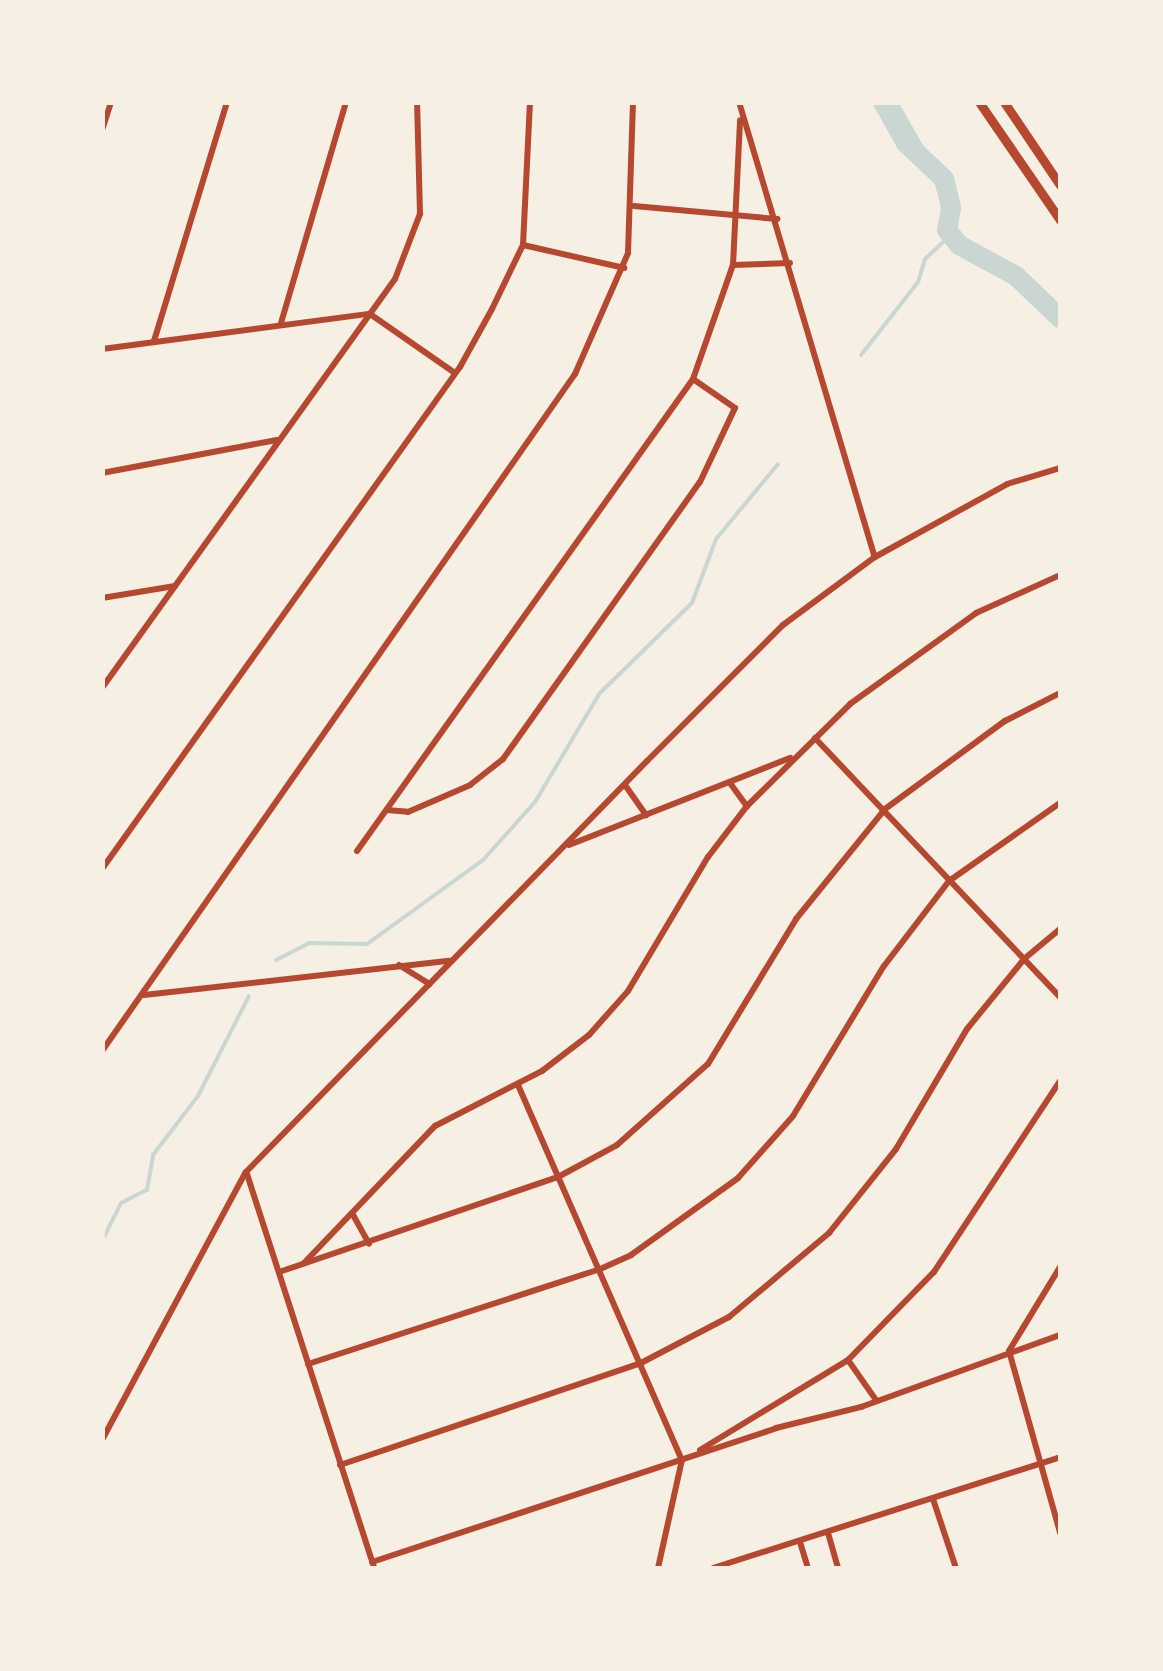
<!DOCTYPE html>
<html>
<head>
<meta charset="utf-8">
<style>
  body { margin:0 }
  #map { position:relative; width:1163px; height:1671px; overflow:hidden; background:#f6efe4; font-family:"Asap Condensed",sans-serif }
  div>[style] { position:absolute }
  .water>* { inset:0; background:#c9d6d2 }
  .stream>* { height:4px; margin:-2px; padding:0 2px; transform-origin:2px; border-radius:2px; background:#c9d6d2 }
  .river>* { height:20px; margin:-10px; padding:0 10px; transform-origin:10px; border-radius:10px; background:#c9d6d2 }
  .minor>* { height:6px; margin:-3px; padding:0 3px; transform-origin:3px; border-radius:3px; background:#b5482f }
  .secondary>* { height:9px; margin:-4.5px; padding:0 4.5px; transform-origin:4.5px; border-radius:4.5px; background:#b5482f }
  span { translate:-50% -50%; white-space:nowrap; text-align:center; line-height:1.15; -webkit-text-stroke:10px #f6efe4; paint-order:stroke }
  .frame { position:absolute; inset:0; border:105px solid #f6efe4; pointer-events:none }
</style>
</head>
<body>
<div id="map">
  <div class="water">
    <div style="clip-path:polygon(876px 103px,899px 103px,954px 200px)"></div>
  </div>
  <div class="stream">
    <div style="left:861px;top:355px;width:93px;rotate:-52deg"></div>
    <div style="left:918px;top:282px;width:24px;rotate:-73deg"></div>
    <div style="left:925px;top:259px;width:35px;rotate:-43deg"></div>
    <div style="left:276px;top:960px;width:37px;rotate:-27deg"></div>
    <div style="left:309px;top:943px;width:58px;rotate:1deg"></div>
    <div style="left:367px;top:944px;width:143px;rotate:-35.9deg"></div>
    <div style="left:483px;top:860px;width:78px;rotate:-48.1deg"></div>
    <div style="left:535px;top:802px;width:126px;rotate:-59.3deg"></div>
    <div style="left:599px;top:694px;width:130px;rotate:-44.4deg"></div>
    <div style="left:692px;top:603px;width:68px;rotate:-69.4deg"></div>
    <div style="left:716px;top:539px;width:97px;rotate:-50.4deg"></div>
    <div style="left:102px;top:1241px;width:42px;rotate:-63.4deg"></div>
    <div style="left:121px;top:1203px;width:29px;rotate:-27deg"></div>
    <div style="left:147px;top:1190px;width:36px;rotate:-80deg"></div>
    <div style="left:153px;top:1155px;width:74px;rotate:-52.7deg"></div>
    <div style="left:198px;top:1096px;width:112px;rotate:-63deg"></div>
  </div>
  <div class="river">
    <div style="left:883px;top:102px;width:47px;rotate:60.7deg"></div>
    <div style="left:906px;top:143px;width:52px;rotate:43.5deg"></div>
    <div style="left:944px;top:179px;width:30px;rotate:76deg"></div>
    <div style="left:951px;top:208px;width:22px;rotate:100deg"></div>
    <div style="left:947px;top:230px;width:19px;rotate:51deg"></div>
    <div style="left:959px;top:245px;width:65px;rotate:28.5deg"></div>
    <div style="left:1016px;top:276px;width:61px;rotate:43.7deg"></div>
  </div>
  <div class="minor">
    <div style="left:739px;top:102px;width:475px;rotate:73.4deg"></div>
    <div style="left:102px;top:130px;width:29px;rotate:-72deg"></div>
    <div style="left:634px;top:206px;width:144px;rotate:5.2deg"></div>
    <div style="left:523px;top:245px;width:104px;rotate:12.8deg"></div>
    <div style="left:733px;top:265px;width:57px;rotate:-2deg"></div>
    <div style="left:370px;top:314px;width:103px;rotate:34.8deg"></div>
    <div style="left:281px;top:323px;width:230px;rotate:-73.6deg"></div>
    <div style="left:154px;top:341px;width:250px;rotate:-73deg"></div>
    <div style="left:102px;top:349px;width:269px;rotate:-7.5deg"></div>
    <div style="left:102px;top:473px;width:178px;rotate:-10.7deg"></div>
    <div style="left:102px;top:598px;width:74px;rotate:-9.3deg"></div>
    <div style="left:102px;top:688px;width:503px;rotate:-54.38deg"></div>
    <div style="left:395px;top:279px;width:70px;rotate:-69deg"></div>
    <div style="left:420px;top:214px;width:112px;rotate:-91.5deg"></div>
    <div style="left:815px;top:738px;width:357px;rotate:46.6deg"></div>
    <div style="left:730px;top:783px;width:29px;rotate:54deg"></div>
    <div style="left:625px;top:785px;width:37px;rotate:55deg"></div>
    <div style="left:387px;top:810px;width:21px;rotate:5deg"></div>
    <div style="left:408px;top:812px;width:68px;rotate:-23.5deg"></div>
    <div style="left:470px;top:785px;width:42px;rotate:-38.2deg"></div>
    <div style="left:503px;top:759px;width:340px;rotate:-54.6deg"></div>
    <div style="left:700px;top:482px;width:82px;rotate:-64.7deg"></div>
    <div style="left:735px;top:408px;width:51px;rotate:-145.4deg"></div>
    <div style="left:569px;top:845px;width:238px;rotate:-21.5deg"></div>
    <div style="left:357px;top:851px;width:579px;rotate:-54.55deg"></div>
    <div style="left:693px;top:379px;width:121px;rotate:-70.7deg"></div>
    <div style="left:733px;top:265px;width:145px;rotate:-87.2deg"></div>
    <div style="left:102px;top:869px;width:617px;rotate:-54.51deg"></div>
    <div style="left:460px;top:367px;width:66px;rotate:-61.1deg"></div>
    <div style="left:492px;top:309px;width:71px;rotate:-64.2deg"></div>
    <div style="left:523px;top:245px;width:143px;rotate:-87.2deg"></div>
    <div style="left:399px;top:965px;width:36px;rotate:32deg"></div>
    <div style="left:144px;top:995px;width:307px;rotate:-6.4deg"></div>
    <div style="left:102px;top:1051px;width:826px;rotate:-55.06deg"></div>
    <div style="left:575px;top:374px;width:132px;rotate:-66.3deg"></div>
    <div style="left:628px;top:253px;width:151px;rotate:-88.1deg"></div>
    <div style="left:518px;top:1085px;width:409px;rotate:66.4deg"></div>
    <div style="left:247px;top:1174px;width:414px;rotate:72.1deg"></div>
    <div style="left:352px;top:1213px;width:35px;rotate:61deg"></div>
    <div style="left:304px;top:1263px;width:190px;rotate:-46.3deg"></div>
    <div style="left:435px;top:1126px;width:120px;rotate:-27.2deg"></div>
    <div style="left:542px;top:1071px;width:59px;rotate:-37.5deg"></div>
    <div style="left:589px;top:1035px;width:59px;rotate:-48.4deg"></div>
    <div style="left:628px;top:991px;width:156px;rotate:-59.2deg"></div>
    <div style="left:708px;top:857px;width:64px;rotate:-52.6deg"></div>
    <div style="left:747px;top:806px;width:145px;rotate:-44.7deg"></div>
    <div style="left:850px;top:704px;width:155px;rotate:-35.8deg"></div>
    <div style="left:976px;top:613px;width:92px;rotate:-24.3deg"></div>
    <div style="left:1060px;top:1267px;width:98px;rotate:121.3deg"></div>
    <div style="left:1009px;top:1351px;width:189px;rotate:74.3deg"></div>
    <div style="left:279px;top:1272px;width:295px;rotate:-18.8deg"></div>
    <div style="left:558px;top:1177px;width:67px;rotate:-28.5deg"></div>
    <div style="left:617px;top:1145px;width:122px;rotate:-41.7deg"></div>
    <div style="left:708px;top:1064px;width:170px;rotate:-58.7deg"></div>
    <div style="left:796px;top:919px;width:141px;rotate:-51deg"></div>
    <div style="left:885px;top:809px;width:149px;rotate:-36.3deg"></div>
    <div style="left:1005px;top:721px;width:62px;rotate:-27deg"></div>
    <div style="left:848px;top:1360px;width:49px;rotate:55deg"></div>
    <div style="left:308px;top:1364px;width:305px;rotate:-18deg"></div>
    <div style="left:598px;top:1270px;width:36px;rotate:-24deg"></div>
    <div style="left:631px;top:1255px;width:132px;rotate:-35.7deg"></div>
    <div style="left:738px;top:1178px;width:83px;rotate:-48.4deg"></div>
    <div style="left:793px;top:1116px;width:175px;rotate:-58.8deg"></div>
    <div style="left:884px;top:966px;width:107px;rotate:-52.6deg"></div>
    <div style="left:949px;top:881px;width:136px;rotate:-35.1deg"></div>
    <div style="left:102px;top:1440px;width:304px;rotate:-61.8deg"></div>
    <div style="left:246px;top:1172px;width:574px;rotate:-45.71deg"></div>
    <div style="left:647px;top:761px;width:192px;rotate:-45deg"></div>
    <div style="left:783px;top:625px;width:114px;rotate:-36.5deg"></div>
    <div style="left:875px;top:557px;width:151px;rotate:-28.9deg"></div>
    <div style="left:1007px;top:484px;width:55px;rotate:-16.8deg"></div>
    <div style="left:700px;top:1450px;width:173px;rotate:-31.3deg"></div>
    <div style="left:848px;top:1360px;width:123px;rotate:-45.7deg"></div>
    <div style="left:934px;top:1272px;width:229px;rotate:-56.6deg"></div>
    <div style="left:340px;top:1465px;width:316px;rotate:-18.7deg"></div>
    <div style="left:639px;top:1364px;width:102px;rotate:-27.6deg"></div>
    <div style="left:729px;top:1317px;width:131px;rotate:-40deg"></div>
    <div style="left:829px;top:1233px;width:107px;rotate:-51.4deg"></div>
    <div style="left:896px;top:1149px;width:139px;rotate:-59.4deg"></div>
    <div style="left:967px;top:1029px;width:90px;rotate:-50.8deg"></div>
    <div style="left:1024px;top:959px;width:47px;rotate:-39.8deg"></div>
    <div style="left:933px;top:1499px;width:73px;rotate:71.6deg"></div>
    <div style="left:828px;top:1533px;width:36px;rotate:74deg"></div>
    <div style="left:800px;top:1542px;width:27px;rotate:73deg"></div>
    <div style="left:372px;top:1562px;width:426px;rotate:-18.3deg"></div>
    <div style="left:776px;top:1428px;width:88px;rotate:-13.9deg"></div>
    <div style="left:861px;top:1407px;width:212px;rotate:-19.9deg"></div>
    <div style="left:658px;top:1568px;width:111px;rotate:-77.5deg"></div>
    <div style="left:713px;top:1568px;width:364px;rotate:-17.7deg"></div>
  </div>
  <div class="secondary">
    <div style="left:979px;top:102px;width:143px;rotate:55.5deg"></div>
    <div style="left:1004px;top:102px;width:100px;rotate:56deg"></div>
  </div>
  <div class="frame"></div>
</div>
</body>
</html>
